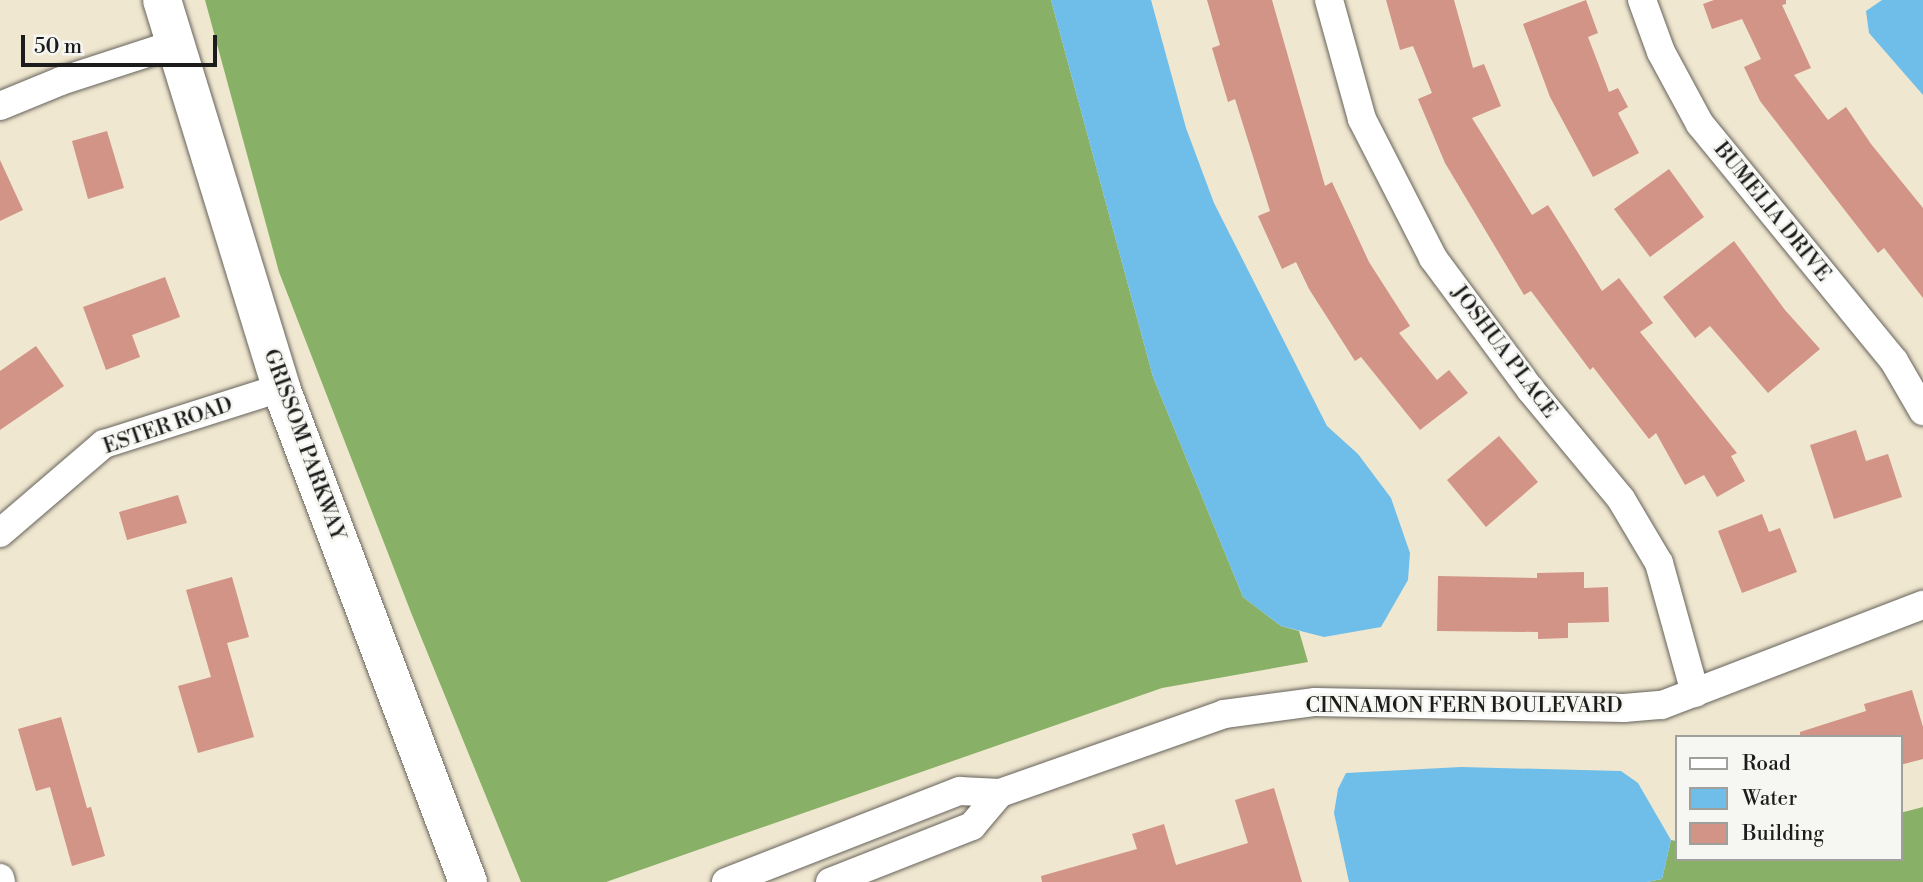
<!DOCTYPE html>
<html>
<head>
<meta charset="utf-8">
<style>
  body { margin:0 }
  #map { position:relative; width:1923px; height:882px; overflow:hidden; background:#f0e7d0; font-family:"Libre Bodoni",serif }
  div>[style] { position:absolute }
  .forest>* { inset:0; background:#88b066 }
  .water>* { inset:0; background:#6fbee9 }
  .building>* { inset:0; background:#d19486 }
  .roads { filter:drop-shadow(0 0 2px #66635b) drop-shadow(0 0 2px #66635b) }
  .street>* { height:28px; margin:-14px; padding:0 14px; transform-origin:14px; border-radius:14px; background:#fff }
  .secondary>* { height:38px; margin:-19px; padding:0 19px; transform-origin:19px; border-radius:19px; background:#fff }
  span { translate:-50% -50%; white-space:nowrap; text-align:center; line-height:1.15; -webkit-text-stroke:5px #f6f6f2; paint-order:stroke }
  .street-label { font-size:21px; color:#1c1c1c }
  .legend { position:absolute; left:1675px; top:735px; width:228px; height:126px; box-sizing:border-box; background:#f6f6f2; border:2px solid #9f9f9c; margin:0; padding:9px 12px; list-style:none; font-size:21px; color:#1c1c1c }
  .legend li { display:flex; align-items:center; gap:14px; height:35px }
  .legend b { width:35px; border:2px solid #9f9f9c }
  .scale { position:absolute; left:21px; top:35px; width:196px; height:32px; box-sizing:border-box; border:4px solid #1c1c1c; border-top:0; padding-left:9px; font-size:21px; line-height:24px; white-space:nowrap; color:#1c1c1c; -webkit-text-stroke:5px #f6f6f2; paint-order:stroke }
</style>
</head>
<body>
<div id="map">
  <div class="forest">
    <div style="clip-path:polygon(205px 0,1051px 0,1153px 377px,1243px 597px,1281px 626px,1299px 631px,1308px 662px,1162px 688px,606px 882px,521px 882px,412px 615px,279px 272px)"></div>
    <div style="clip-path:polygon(1923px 807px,1923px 882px,1647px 882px,1662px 879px,1671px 840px,1676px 841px,1676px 859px,1900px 859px,1900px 813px)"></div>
  </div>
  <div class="water">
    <div style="clip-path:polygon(1051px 0,1151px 0,1186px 128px,1214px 203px,1327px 426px,1358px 454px,1391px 498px,1410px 553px,1408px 580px,1381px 627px,1324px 637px,1281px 626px,1243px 597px,1153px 377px)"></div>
    <div style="clip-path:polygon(1882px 0,1923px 0,1923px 95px,1869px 33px,1866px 11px)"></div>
    <div style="clip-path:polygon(1461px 767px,1621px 771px,1638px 783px,1671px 840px,1662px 879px,1647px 882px,1349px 882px,1334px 813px,1338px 789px,1346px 773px)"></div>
  </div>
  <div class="building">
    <div style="clip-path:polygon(1207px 0,1272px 0,1325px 186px,1332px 182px,1369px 262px,1410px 326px,1399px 333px,1437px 380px,1449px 370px,1468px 393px,1420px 430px,1361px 357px,1355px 361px,1309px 289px,1296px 262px,1282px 269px,1258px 216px,1270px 211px,1235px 99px,1228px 102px,1212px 48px,1220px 45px)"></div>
    <div style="clip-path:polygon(1386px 0,1454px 0,1473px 68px,1484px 64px,1501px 106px,1472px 118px,1532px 215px,1548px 205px,1602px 291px,1619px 278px,1653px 323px,1640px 332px,1737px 453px,1731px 456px,1745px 481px,1717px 497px,1704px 475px,1685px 485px,1656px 433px,1649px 439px,1593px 367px,1590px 370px,1531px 291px,1524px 295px,1445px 163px,1418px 99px,1432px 93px,1413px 46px,1400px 50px)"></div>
    <div style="clip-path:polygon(1586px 0,1598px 33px,1588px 37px,1609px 92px,1618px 88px,1628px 107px,1618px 113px,1639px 153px,1593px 177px,1550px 97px,1523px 24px)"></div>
    <div style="clip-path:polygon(1714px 0,1786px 0,1786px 4px,1782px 5px,1811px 68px,1794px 75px,1828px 120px,1846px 107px,1871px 144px,1923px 208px,1923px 298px,1884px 248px,1878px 253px,1760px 101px,1744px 67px,1761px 59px,1742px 19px,1712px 29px,1703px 4px)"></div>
    <div style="clip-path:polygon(107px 131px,124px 188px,88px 199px,72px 141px)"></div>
    <div style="clip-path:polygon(0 160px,23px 210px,0 221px)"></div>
    <div style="clip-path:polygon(1669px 169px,1704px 217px,1650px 257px,1614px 209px)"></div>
    <div style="clip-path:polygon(1734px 241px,1785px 310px,1820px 349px,1768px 393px,1710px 326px,1695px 338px,1663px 297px)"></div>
    <div style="clip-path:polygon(165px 277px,180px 317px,132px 335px,140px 357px,106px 370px,83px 307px)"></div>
    <div style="clip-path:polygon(36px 346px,64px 386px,0 430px,0 371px)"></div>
    <div style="clip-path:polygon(1856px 430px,1866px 461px,1888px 454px,1902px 497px,1834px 519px,1810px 445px)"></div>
    <div style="clip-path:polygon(1499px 436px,1538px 482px,1486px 527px,1447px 480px)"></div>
    <div style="clip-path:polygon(178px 495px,187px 523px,127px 540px,119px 512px)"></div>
    <div style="clip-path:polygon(1762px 514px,1769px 532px,1780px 528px,1797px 572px,1742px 593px,1718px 531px)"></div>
    <div style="clip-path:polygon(1584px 572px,1584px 588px,1608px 587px,1609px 622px,1568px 623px,1568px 638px,1538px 639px,1538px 632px,1437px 631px,1438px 576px,1537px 578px,1537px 573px)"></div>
    <div style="clip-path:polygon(232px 577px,249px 637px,227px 643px,254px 737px,198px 753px,178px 686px,211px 677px,186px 590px)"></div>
    <div style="clip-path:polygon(1912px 690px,1923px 727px,1923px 759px,1900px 765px,1900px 737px,1800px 737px,1800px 732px,1866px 711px,1864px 704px)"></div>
    <div style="clip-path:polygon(61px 717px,87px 808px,91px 807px,105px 856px,72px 866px,50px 787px,36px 791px,18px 729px)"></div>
    <div style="clip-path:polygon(1274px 788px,1302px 882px,1042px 882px,1041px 876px,1137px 849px,1132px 834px,1164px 824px,1176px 865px,1248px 843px,1235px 800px)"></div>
  </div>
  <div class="roads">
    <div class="street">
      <div style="left:1329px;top:0;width:123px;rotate:74.5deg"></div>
      <div style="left:1362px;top:119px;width:156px;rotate:62.9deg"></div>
      <div style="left:1433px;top:258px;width:163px;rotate:53.5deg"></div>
      <div style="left:1530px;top:389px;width:143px;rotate:50.4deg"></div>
      <div style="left:1621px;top:499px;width:74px;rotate:59.3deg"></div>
      <div style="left:1659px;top:563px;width:135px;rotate:74.5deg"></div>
      <div style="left:1642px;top:0;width:55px;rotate:69.9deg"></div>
      <div style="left:1661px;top:52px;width:82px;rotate:61.6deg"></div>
      <div style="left:1700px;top:124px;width:306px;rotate:50.7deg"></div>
      <div style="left:1894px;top:361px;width:58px;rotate:59.9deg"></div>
      <div style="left:0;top:106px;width:66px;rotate:-22.3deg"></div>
      <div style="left:61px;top:81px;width:120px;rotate:-18deg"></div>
      <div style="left:0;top:533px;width:137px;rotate:-40.6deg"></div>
      <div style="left:104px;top:444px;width:186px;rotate:-17.6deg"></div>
      <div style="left:0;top:878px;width:4px;rotate:76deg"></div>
      <div style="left:726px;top:882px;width:251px;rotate:-21.3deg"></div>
      <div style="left:960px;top:791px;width:40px;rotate:2.9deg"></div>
      <div style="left:1000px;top:793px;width:238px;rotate:-19.4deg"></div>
      <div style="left:1224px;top:714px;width:92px;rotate:-7.5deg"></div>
      <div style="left:1315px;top:702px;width:309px;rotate:1.1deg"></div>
      <div style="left:1624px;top:708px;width:38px;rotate:-5deg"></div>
      <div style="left:1662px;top:705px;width:280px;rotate:-21deg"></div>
      <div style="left:830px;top:882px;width:153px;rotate:-21.5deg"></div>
      <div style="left:972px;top:826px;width:43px;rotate:-49.7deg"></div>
    </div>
    <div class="secondary">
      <div style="left:162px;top:0;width:406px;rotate:72.9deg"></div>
      <div style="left:281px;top:388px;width:528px;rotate:69.27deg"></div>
    </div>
  </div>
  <div class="street-label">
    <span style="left:1772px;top:212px;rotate:51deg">BUMELIA DRIVE</span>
    <span style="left:1504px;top:352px;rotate:53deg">JOSHUA PLACE</span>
    <span style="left:168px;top:426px;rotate:-19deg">ESTER ROAD</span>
    <span style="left:304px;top:445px;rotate:70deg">GRISSOM PARKWAY</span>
    <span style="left:1464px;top:706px">CINNAMON FERN BOULEVARD</span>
  </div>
  <ul class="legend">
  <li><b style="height:9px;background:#fff"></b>Road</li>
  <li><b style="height:19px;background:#6fbee9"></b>Water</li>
  <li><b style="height:19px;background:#d19486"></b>Building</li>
  </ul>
  <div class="scale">50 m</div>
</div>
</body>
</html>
